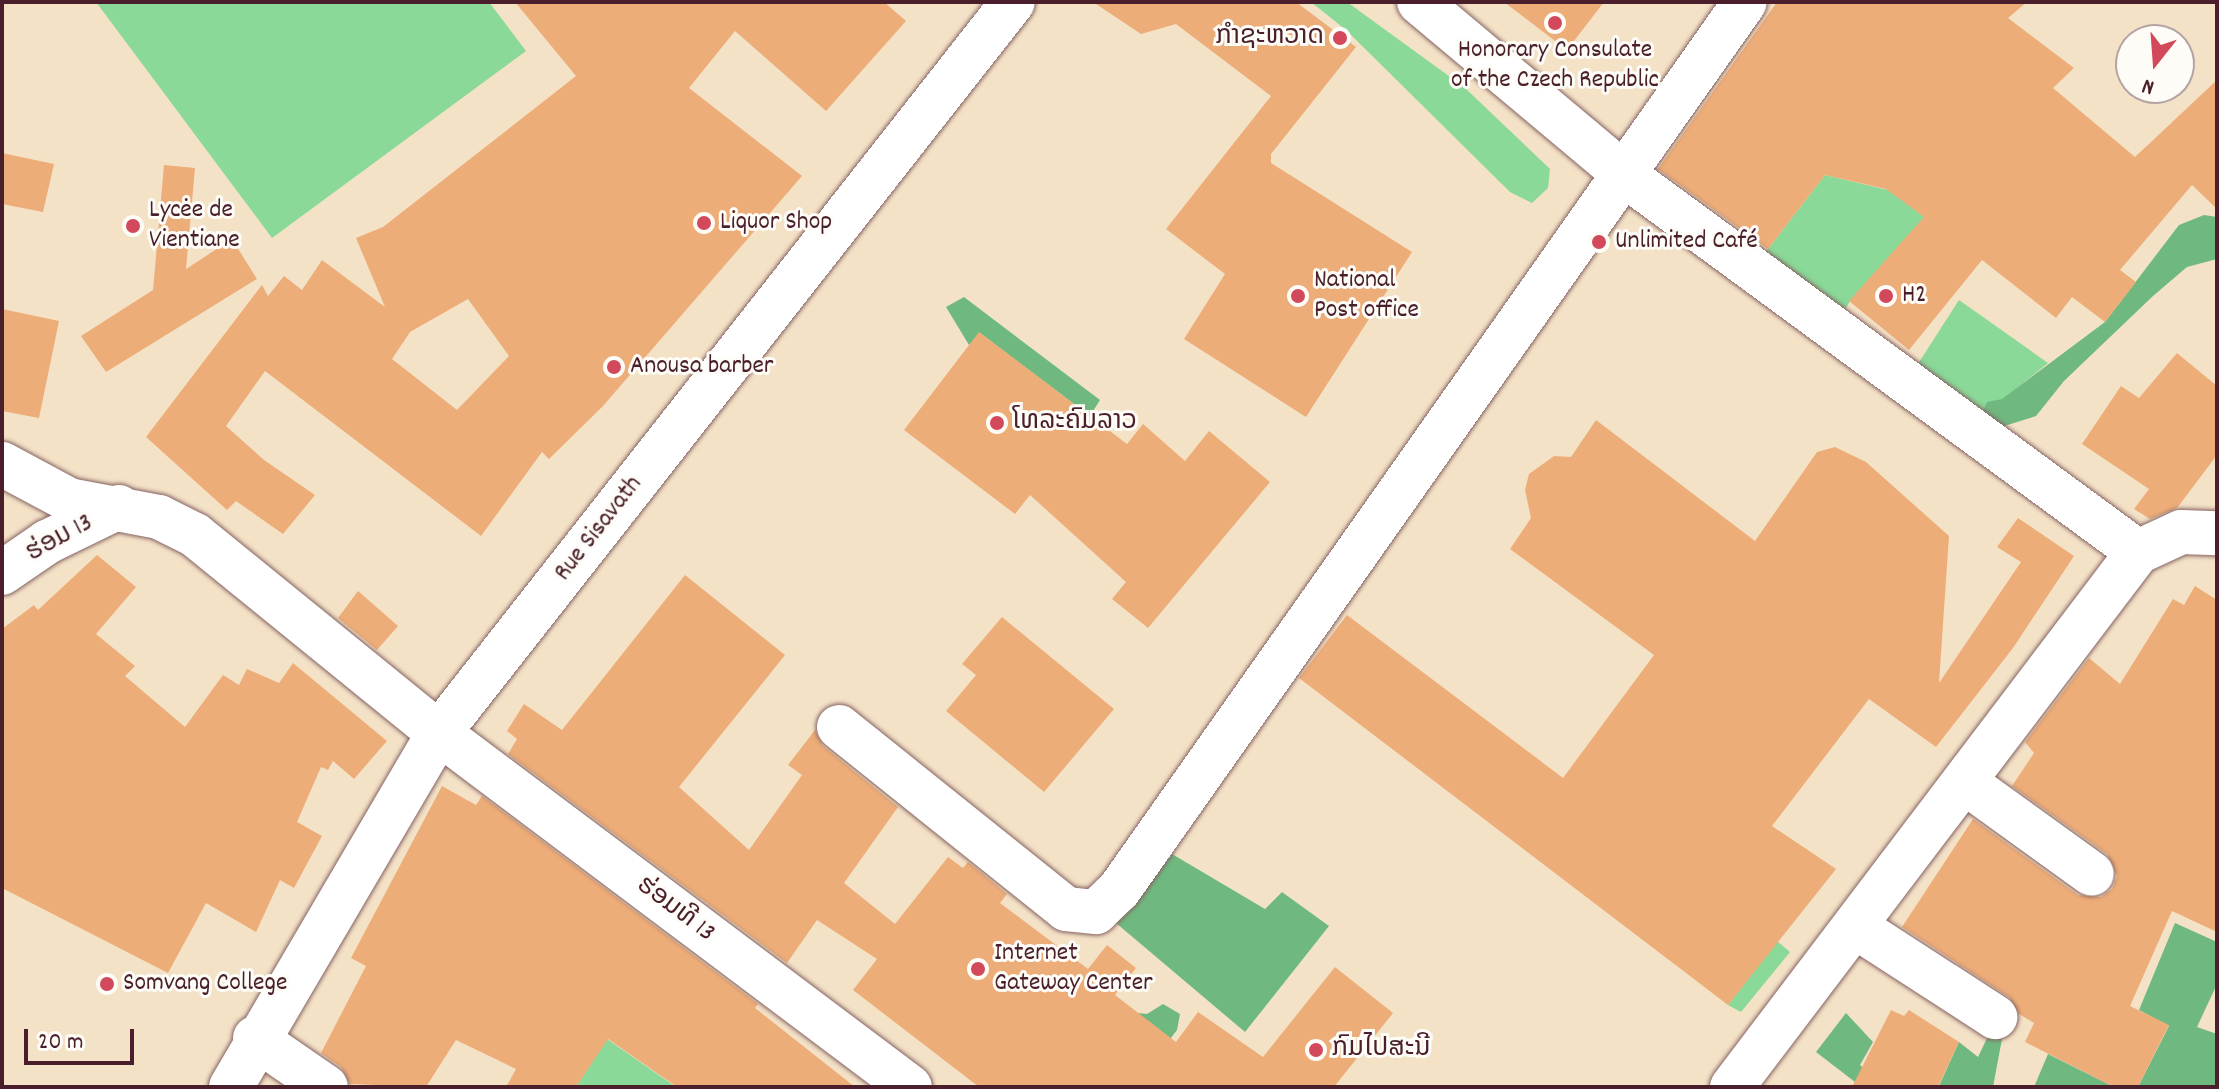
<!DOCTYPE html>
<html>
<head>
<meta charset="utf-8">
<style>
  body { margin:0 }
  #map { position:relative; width:2219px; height:1089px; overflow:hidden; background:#f4e2c7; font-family:Dekko,"Noto Sans Lao",sans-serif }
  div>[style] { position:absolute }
  .green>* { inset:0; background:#8ad998 }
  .forest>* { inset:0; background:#6fb980 }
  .building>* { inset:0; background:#edad79 }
  .roads { filter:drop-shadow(0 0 2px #866362) drop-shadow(0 0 2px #866362) }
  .minor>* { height:44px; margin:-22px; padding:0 22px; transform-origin:22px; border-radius:22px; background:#fff }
  .dots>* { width:22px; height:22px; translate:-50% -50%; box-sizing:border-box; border:4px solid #fdfcf7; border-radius:50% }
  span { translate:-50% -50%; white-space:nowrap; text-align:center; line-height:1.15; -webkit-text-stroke:6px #fdfcf7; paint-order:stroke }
  .poi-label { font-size:26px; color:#4a1f2b }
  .right { translate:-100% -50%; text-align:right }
  .left { translate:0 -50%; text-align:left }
  .street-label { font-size:26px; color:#4a1f2b }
  .frame { position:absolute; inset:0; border:4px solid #4a1f2b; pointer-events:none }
  .north { position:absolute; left:2115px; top:24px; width:80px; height:80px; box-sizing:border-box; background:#fdfcf7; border:2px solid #b5a4a5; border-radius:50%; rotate:197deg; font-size:22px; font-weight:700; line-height:32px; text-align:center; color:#4a1f2b }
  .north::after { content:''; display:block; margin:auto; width:28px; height:36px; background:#d1495b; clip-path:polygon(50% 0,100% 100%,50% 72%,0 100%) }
  .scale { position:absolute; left:24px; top:1029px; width:110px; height:36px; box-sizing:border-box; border:4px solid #4a1f2b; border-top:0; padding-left:10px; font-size:24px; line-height:28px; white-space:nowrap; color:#4a1f2b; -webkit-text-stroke:6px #fdfcf7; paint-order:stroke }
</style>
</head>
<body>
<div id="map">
  <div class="green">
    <div style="clip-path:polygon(96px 2px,489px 2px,526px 51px,272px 238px)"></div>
    <div style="clip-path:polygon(1311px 2px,1347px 2px,1464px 87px,1550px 169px,1548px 188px,1532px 203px,1510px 192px,1346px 30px)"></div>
    <div style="clip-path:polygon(1825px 175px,1888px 190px,1946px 175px,1915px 210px,1944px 232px,1850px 301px,1842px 315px,1765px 253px)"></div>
    <div style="clip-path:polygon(1959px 300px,2048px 363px,1980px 418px,1914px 370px)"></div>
    <div style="clip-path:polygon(1777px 941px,1790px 952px,1741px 1012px,1728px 1005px)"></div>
    <div style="clip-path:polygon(607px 1039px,676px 1087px,576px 1087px)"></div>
  </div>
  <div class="forest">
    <div style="clip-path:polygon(2204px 215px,2217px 217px,2217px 259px,2187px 267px,2153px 296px,2064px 381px,2036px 416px,2001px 427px,1980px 418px,1987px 402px,2002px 399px,2105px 322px,2179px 225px)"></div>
    <div style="clip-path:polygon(964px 297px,1100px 400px,1090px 416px,980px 333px,969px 345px,946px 307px)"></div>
    <div style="clip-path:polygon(1172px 854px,1265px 909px,1282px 892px,1329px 926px,1245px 1032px,1116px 923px)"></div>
    <div style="clip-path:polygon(2175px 923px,2217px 942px,2217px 984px,2197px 1027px,2217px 1034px,2217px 1087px,2138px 1087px,2169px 1026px,2139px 1010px)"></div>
    <div style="clip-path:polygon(1163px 1004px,1180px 1014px,1177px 1030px,1133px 1087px,1138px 1013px,1147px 1014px)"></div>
    <div style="clip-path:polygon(1846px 1013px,1873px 1042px,1860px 1065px,1867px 1071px,1855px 1082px,1816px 1052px)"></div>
    <div style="clip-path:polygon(1989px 1034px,2002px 1039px,1993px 1087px,1928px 1087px,1939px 1086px,1959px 1042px,1978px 1057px)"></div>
    <div style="clip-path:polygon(2048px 1054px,2114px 1087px,2034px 1087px)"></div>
  </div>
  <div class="building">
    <div style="clip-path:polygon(evenodd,515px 2px,884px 2px,906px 21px,826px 111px,735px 31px,689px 88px,802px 176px,603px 406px,549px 459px,542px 452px,481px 536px,265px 371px,226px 426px,264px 460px,315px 495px,283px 534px,236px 501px,227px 510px,146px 437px,262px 285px,268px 296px,284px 276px,302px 290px,322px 260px,385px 307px,356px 238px,383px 227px,576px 76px,515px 2px,468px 299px,509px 356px,457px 410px,392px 359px,410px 332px,468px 299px)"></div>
    <div style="clip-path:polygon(1093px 2px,1296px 2px,1356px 47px,1271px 154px,1271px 163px,1412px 252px,1306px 417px,1184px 339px,1225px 274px,1166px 229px,1271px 96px,1176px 24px,1141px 34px)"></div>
    <div style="clip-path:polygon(1504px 2px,1604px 2px,1567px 50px)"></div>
    <div style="clip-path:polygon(1777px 2px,2027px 2px,2008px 18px,2074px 68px,2053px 88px,2135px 157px,2217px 80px,2217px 209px,2192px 185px,2120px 270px,2136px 282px,2105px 322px,2072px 297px,2056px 318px,1982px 260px,1909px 350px,1849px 301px,1924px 217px,1886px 189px,1825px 175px,1768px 249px,1658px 169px)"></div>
    <div style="clip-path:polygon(2px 153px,54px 164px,43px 212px,2px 204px)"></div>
    <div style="clip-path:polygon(164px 165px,195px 168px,186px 269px,232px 239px,257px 279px,106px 372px,81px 336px,153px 290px)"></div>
    <div style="clip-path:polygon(2px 309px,59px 321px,39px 418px,2px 411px)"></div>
    <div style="clip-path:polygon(979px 332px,1127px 444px,1143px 424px,1185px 461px,1209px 431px,1270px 482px,1148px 628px,1112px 599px,1126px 582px,1030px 495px,1015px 514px,904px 430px)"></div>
    <div style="clip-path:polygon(2177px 353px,2217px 386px,2217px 455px,2177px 508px,2150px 519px,2134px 509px,2149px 489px,2082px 444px,2121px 386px,2139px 398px)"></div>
    <div style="clip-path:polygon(1596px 420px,1755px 541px,1817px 452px,1835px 447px,1866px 462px,1949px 536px,1939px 683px,2021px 562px,1997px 547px,2018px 518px,2074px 556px,2013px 648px,1936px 747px,1869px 699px,1772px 826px,1836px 869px,1728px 1005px,1299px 678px,1347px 615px,1563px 778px,1654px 655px,1510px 549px,1531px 518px,1525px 490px,1529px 474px,1554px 456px,1571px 457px)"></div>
    <div style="clip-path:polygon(97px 555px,136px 587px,96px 634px,135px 666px,125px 676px,185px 727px,223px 675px,239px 685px,247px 669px,279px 683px,293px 663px,387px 741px,354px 779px,333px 761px,328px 770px,321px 767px,297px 822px,322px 836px,294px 888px,280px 880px,256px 932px,206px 903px,168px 973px,2px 888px,2px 629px,34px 605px,38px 610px)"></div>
    <div style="clip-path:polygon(685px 575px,785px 655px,679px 787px,749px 850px,802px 775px,788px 765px,815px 730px,823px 746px,898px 807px,844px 883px,895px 924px,948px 857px,963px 868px,968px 862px,1007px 894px,1000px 903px,1088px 969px,1107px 945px,1136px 968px,1115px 995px,1176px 1042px,1198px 1012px,1263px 1057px,1335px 967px,1393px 1013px,1334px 1087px,979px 1087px,853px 990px,877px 959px,817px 920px,787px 963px,508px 754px,517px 739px,507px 731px,524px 704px,562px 730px)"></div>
    <div style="clip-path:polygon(2195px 586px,2217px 600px,2217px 932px,2172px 911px,2130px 1006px,2169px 1025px,2138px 1087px,2114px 1087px,2025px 1042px,2034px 1023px,2019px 1014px,2009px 997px,1902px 927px,1973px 819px,2078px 895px,2101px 897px,2112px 889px,2117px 876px,2107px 854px,2012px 786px,2034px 753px,2025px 742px,2089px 658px,2120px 684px,2173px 599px,2184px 605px)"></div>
    <div style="clip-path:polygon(358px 591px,398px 626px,377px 650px,338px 618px)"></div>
    <div style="clip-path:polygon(1002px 617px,1114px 709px,1044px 792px,946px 711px,976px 675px,962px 664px)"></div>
    <div style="clip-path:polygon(442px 786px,476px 805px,482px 796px,758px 1004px,755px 1008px,855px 1087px,677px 1087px,608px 1039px,576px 1087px,506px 1087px,516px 1069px,456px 1040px,426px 1087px,350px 1084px,341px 1067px,321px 1053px,366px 966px,351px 958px)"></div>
    <div style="clip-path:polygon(1891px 1010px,1904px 1016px,1909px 1010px,1959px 1042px,1938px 1087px,1852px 1087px)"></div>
  </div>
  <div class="roads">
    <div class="minor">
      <div style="left:1419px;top:2px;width:270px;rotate:40deg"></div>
      <div style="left:1626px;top:176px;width:635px;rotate:36.29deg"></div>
      <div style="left:2px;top:464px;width:76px;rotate:28.2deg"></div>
      <div style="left:69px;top:500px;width:92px;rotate:10.7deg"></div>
      <div style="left:159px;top:517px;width:40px;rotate:26.6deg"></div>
      <div style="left:195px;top:535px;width:314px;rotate:39.1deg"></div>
      <div style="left:439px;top:733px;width:589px;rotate:36.93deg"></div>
      <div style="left:2px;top:573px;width:55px;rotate:-34.6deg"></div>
      <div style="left:47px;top:542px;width:80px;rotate:-25.9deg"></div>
      <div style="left:839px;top:727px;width:291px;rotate:38.7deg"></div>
      <div style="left:1066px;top:909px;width:30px;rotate:6deg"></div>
      <div style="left:1096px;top:912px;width:32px;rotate:-44deg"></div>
      <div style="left:1119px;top:890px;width:1086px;rotate:-54.82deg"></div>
      <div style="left:1966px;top:783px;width:155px;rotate:35.8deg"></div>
      <div style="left:1856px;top:927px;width:166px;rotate:32.9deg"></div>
      <div style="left:255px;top:1038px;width:86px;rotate:34.6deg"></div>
      <div style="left:231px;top:1087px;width:411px;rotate:-59.6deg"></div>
      <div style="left:439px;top:733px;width:929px;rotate:-51.86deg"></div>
      <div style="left:1732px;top:1087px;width:672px;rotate:-52.81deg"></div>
      <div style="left:2138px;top:552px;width:47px;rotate:-24.9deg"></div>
      <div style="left:2181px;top:532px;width:36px;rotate:2deg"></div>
    </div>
  </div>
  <div class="dots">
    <div style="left:1555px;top:23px;background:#d1495b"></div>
    <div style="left:1340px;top:38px;background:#d1495b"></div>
    <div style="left:704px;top:223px;background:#d1495b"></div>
    <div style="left:133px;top:226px;background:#d1495b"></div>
    <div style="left:1599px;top:242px;background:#d1495b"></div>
    <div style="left:1298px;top:296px;background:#d1495b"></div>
    <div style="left:1886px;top:296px;background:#d1495b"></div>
    <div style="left:614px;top:367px;background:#d1495b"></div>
    <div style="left:997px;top:423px;background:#d1495b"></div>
    <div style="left:978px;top:969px;background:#d1495b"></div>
    <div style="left:107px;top:984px;background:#d1495b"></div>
    <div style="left:1316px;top:1050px;background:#d1495b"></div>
  </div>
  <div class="poi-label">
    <span class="right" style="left:1324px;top:38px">ກໍາຊະຫວາດ</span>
    <span style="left:1555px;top:66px">Honorary Consulate<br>of the Czech Republic</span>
    <span class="left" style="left:149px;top:226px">Lycėe de<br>Vientiane</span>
    <span class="left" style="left:720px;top:223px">Liquor Shop</span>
    <span class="left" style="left:1615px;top:242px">Unlimited Café</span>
    <span class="left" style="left:1314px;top:296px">National<br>Post office</span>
    <span class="left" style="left:1902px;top:296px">H2</span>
    <span class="left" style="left:630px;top:367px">Anousa barber</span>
    <span class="left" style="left:1013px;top:423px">ໂທລະຄົມລາວ</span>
    <span class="left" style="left:994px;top:969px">Internet<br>Gateway Center</span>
    <span class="left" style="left:123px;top:984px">Somvang College</span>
    <span class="left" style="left:1332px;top:1050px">ກົມໄປສະນີ</span>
  </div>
  <div class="street-label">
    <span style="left:599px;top:529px;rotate:-52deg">Rue Sisavath</span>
    <span style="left:60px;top:539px;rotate:-29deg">ຮ່ອມ 13</span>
    <span style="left:675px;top:910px;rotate:37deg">ຮ່ອມທີ 13</span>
  </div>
  <div class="frame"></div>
  <div class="north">N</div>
  <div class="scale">20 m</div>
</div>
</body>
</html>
